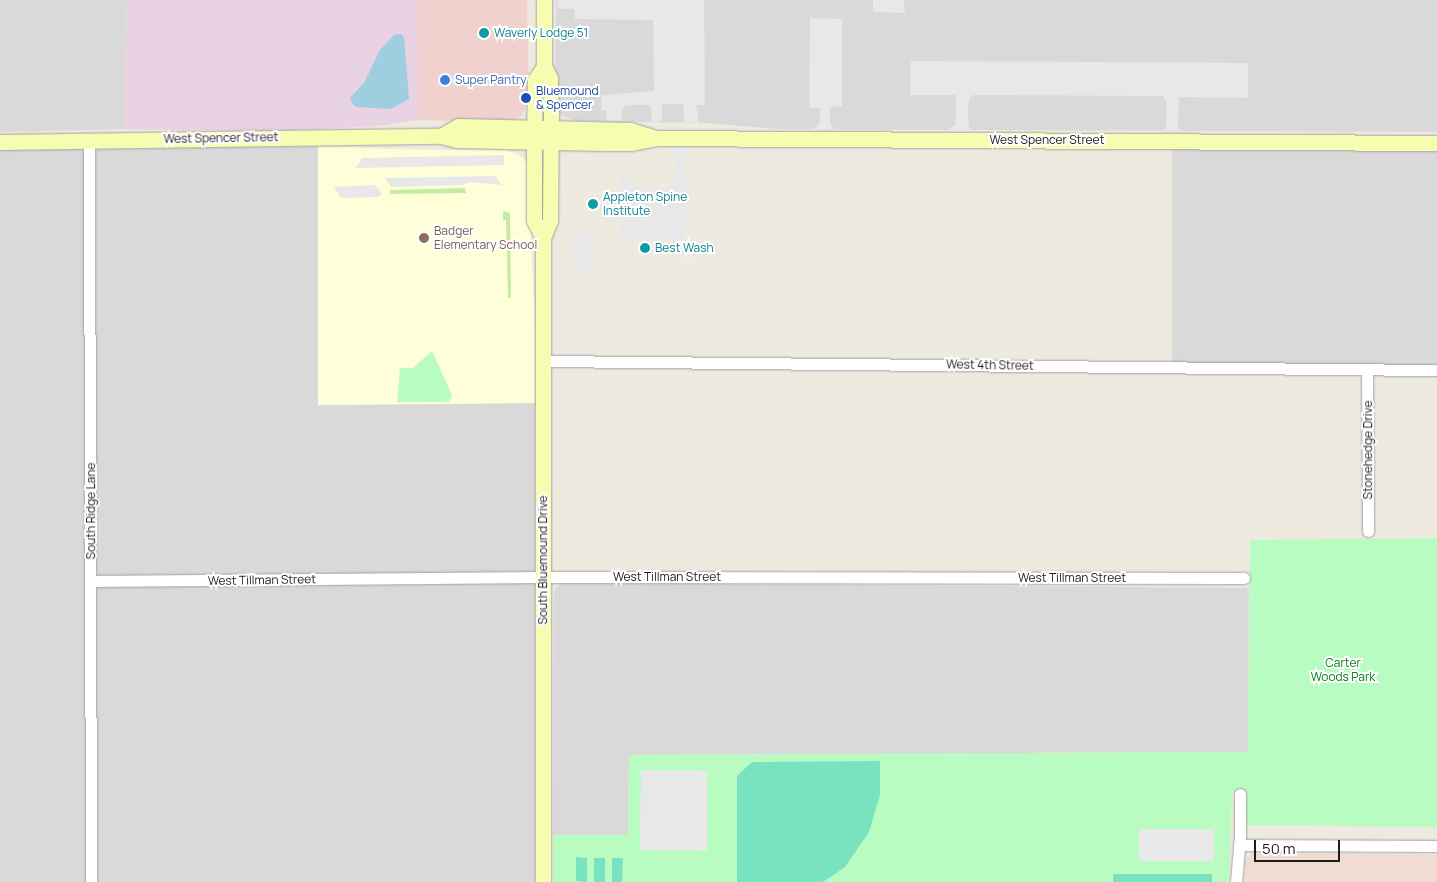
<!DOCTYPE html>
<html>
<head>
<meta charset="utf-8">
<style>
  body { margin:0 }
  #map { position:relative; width:1437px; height:882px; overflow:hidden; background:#eeeae0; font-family:Manrope,sans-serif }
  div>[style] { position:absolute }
  .residential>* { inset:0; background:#dad9d9 }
  .commercial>* { inset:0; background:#f0d1ce }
  .industrial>* { inset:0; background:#e8d2e3 }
  .education>* { inset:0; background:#feffd8 }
  .military>* { inset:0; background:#f1dcd2 }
  .grass>* { inset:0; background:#c4eca2 }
  .park>* { inset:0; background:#b9fcc1 }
  .pitch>* { inset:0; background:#79e2be }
  .parking>* { inset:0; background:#e8e8e8 }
  .water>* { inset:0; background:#9ecedf }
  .roads { filter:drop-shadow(0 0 1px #a3a3a3) drop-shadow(0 0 1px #a3a3a3) }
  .street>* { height:11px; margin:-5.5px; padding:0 5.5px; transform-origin:5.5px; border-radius:5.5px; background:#fff }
  .secondary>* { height:15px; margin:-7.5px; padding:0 7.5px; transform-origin:7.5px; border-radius:7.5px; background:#f6fdb0 }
  .dots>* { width:14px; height:14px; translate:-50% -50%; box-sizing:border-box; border:2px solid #fff; border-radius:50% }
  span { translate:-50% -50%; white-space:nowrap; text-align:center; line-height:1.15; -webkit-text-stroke:4px #fff; paint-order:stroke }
  .culture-label { font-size:12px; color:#0d838f }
  .left { translate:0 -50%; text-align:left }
  .shop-label { font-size:12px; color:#366cbe }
  .transit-label { font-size:12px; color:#164399 }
  .street-label { font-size:12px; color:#1c1c1c }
  .education-label { font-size:12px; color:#785e54 }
  .park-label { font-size:12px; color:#057e14 }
  .scale { position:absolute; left:1254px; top:840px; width:86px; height:22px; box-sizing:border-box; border:2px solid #1c1c1c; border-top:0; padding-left:6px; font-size:15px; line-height:18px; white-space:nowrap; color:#1c1c1c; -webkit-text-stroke:4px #fff; paint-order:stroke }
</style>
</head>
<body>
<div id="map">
  <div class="residential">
    <div style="clip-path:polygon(0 0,127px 0,124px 129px,0 132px)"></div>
    <div style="clip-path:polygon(556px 0,1437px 0,1437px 132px,778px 129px,705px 123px,576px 121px,561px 115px,555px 103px)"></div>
    <div style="clip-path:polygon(318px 146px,319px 405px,535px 403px,535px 882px,0 882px,0 149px)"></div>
    <div style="clip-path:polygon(1172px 149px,1437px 151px,1437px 370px,1172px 368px)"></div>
    <div style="clip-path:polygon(560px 583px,1249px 588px,1248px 752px,629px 755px,628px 835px,553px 835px,554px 592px)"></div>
  </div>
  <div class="commercial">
    <div style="clip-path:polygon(417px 0,527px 0,529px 100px,522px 115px,510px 122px,418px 120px)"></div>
  </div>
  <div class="industrial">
    <div style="clip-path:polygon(127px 0,417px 0,418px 120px,378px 126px,272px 131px,124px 129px)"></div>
  </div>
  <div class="education">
    <div style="clip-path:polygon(318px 146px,419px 150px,504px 150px,515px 153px,524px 159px,528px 169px,535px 329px,535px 403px,318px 405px)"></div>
  </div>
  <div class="military">
    <div style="clip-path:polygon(1252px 853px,1437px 855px,1437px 882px,1245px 882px,1245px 860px)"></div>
  </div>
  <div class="grass">
    <div style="clip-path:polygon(465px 188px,466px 193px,390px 194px,390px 190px)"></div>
    <div style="clip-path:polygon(503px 211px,510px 213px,511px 298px,508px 298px,506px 220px,503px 220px)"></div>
  </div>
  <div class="park">
    <div style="clip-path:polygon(432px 351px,452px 395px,449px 402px,397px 402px,400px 368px,413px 368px)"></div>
    <div style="clip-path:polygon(1437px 538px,1437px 827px,1246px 825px,1246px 793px,1232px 792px,1229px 882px,553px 882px,553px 835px,628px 835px,629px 755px,1248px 752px,1250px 540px)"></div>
  </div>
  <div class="pitch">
    <div style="clip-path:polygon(880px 761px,880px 795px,869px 832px,845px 867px,823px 882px,737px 882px,737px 776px,752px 762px)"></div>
    <div style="clip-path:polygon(576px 857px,587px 858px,587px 882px,576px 881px)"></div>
    <div style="clip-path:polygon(594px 858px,605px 858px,605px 882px,594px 882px)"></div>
    <div style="clip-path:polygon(612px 858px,623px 858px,622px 882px,612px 882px)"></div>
    <div style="clip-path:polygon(1113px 874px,1212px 874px,1212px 882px,1113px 882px)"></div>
  </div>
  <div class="parking">
    <div style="clip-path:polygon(557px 0,704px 0,705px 105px,696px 105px,699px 123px,684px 122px,683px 104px,662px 104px,662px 121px,652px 122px,651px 108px,648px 105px,626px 105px,621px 111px,622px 121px,606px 121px,607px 111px,602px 110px,601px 95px,654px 91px,653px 20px,575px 19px,574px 9px,558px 9px)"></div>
    <div style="clip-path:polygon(873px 0,904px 0,905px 13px,873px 12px)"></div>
    <div style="clip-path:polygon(810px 18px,842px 19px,842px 106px,830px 107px,830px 124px,836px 131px,812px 130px,820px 123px,820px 108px,809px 108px)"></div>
    <div style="clip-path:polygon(911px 61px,1248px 63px,1248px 98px,1179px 97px,1178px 127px,1184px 133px,1161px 133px,1166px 127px,1167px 103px,1163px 96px,974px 95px,969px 98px,968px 113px,969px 128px,974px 132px,947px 131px,956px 124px,956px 95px,910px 95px)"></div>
    <div style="clip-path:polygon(688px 149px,686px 158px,685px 240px,620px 239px,621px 181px,618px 168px,628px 165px,630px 180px,634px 186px,646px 188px,667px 187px,672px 185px,675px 177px,676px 159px,673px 150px)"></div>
    <div style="clip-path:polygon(504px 155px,504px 165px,356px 168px,362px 158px)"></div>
    <div style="clip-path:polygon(496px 176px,501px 185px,471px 182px,462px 185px,391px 187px,385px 178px)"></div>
    <div style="clip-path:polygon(375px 185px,382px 194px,378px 197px,341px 198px,334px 187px)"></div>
    <div style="clip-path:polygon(573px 233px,595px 233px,594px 271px,573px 271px)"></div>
    <div style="clip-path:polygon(641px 770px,707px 771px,707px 851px,640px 850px)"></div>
    <div style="clip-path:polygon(1139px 829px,1214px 829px,1214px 861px,1139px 861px)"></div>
  </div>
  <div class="water">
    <div style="clip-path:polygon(401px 34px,404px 37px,409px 99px,390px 109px,357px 107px,353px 104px,350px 98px,364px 83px,380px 50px,394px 35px)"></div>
  </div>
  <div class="roads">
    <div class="street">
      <div style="left:89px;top:141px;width:741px;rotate:89.85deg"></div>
      <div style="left:543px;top:361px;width:894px;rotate:0.58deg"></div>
      <div style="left:1367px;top:370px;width:161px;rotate:89.6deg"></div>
      <div style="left:91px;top:581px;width:452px;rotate:-0.5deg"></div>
      <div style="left:543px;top:577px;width:701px;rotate:0.08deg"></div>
      <div style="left:1239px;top:845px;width:198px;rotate:0.3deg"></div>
      <div style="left:1236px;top:882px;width:46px;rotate:-85deg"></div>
      <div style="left:1240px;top:836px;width:42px;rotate:-90deg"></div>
    </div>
    <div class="secondary">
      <div style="left:441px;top:136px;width:20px;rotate:-30deg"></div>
      <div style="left:458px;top:126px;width:172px;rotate:1.3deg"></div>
      <div style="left:630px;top:130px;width:27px;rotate:17deg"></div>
      <div style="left:0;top:142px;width:441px;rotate:-0.8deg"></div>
      <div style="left:441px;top:136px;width:16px;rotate:14deg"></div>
      <div style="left:457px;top:140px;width:149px;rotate:1.2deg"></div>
      <div style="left:606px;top:143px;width:25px"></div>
      <div style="left:631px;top:143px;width:26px;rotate:-11deg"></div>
      <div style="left:657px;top:138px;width:780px;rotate:0.37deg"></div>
      <div style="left:543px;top:238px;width:20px;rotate:-117deg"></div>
      <div style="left:534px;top:220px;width:79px;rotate:-90deg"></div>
      <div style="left:534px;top:141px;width:61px;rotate:-89.1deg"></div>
      <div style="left:535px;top:80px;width:17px;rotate:-57deg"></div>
      <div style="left:543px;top:882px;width:644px;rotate:-90deg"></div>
      <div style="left:543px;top:238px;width:18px;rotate:-68deg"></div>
      <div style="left:550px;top:221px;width:107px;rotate:-89.5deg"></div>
      <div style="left:551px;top:114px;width:36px;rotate:-92deg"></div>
      <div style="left:550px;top:78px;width:13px;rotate:-117deg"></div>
      <div style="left:544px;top:66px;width:66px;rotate:-90deg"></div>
    </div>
  </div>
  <div class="dots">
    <div style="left:484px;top:33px;background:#0f9aa8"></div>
    <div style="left:445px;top:80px;background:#3f7fe0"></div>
    <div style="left:526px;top:98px;background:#1a4fb4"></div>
    <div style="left:593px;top:204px;background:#0f9aa8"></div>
    <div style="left:424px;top:238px;background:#8d6e63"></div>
    <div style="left:645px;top:248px;background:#0f9aa8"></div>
  </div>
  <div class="culture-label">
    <span class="left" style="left:494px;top:33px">Waverly Lodge 51</span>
    <span class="left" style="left:603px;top:204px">Appleton Spine<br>Institute</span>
    <span class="left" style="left:655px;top:248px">Best Wash</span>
  </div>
  <div class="shop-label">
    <span class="left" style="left:455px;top:80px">Super Pantry</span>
  </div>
  <div class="transit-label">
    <span class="left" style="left:536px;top:98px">Bluemound<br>&amp; Spencer</span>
  </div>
  <div class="street-label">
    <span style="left:221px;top:138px;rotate:-1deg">West Spencer Street</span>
    <span style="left:1047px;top:140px">West Spencer Street</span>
    <span style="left:990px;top:365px;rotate:1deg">West 4th Street</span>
    <span style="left:1368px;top:450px;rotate:-90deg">Stonehedge Drive</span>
    <span style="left:91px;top:511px;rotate:-90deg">South Ridge Lane</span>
    <span style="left:543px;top:560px;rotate:-90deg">South Bluemound Drive</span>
    <span style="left:667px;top:577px">West Tillman Street</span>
    <span style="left:1072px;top:578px">West Tillman Street</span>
    <span style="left:262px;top:580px;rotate:-1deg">West Tillman Street</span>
  </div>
  <div class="education-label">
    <span class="left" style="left:434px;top:238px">Badger<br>Elementary School</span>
  </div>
  <div class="park-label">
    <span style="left:1343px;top:670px">Carter<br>Woods Park</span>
  </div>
  <div class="scale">50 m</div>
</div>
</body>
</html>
